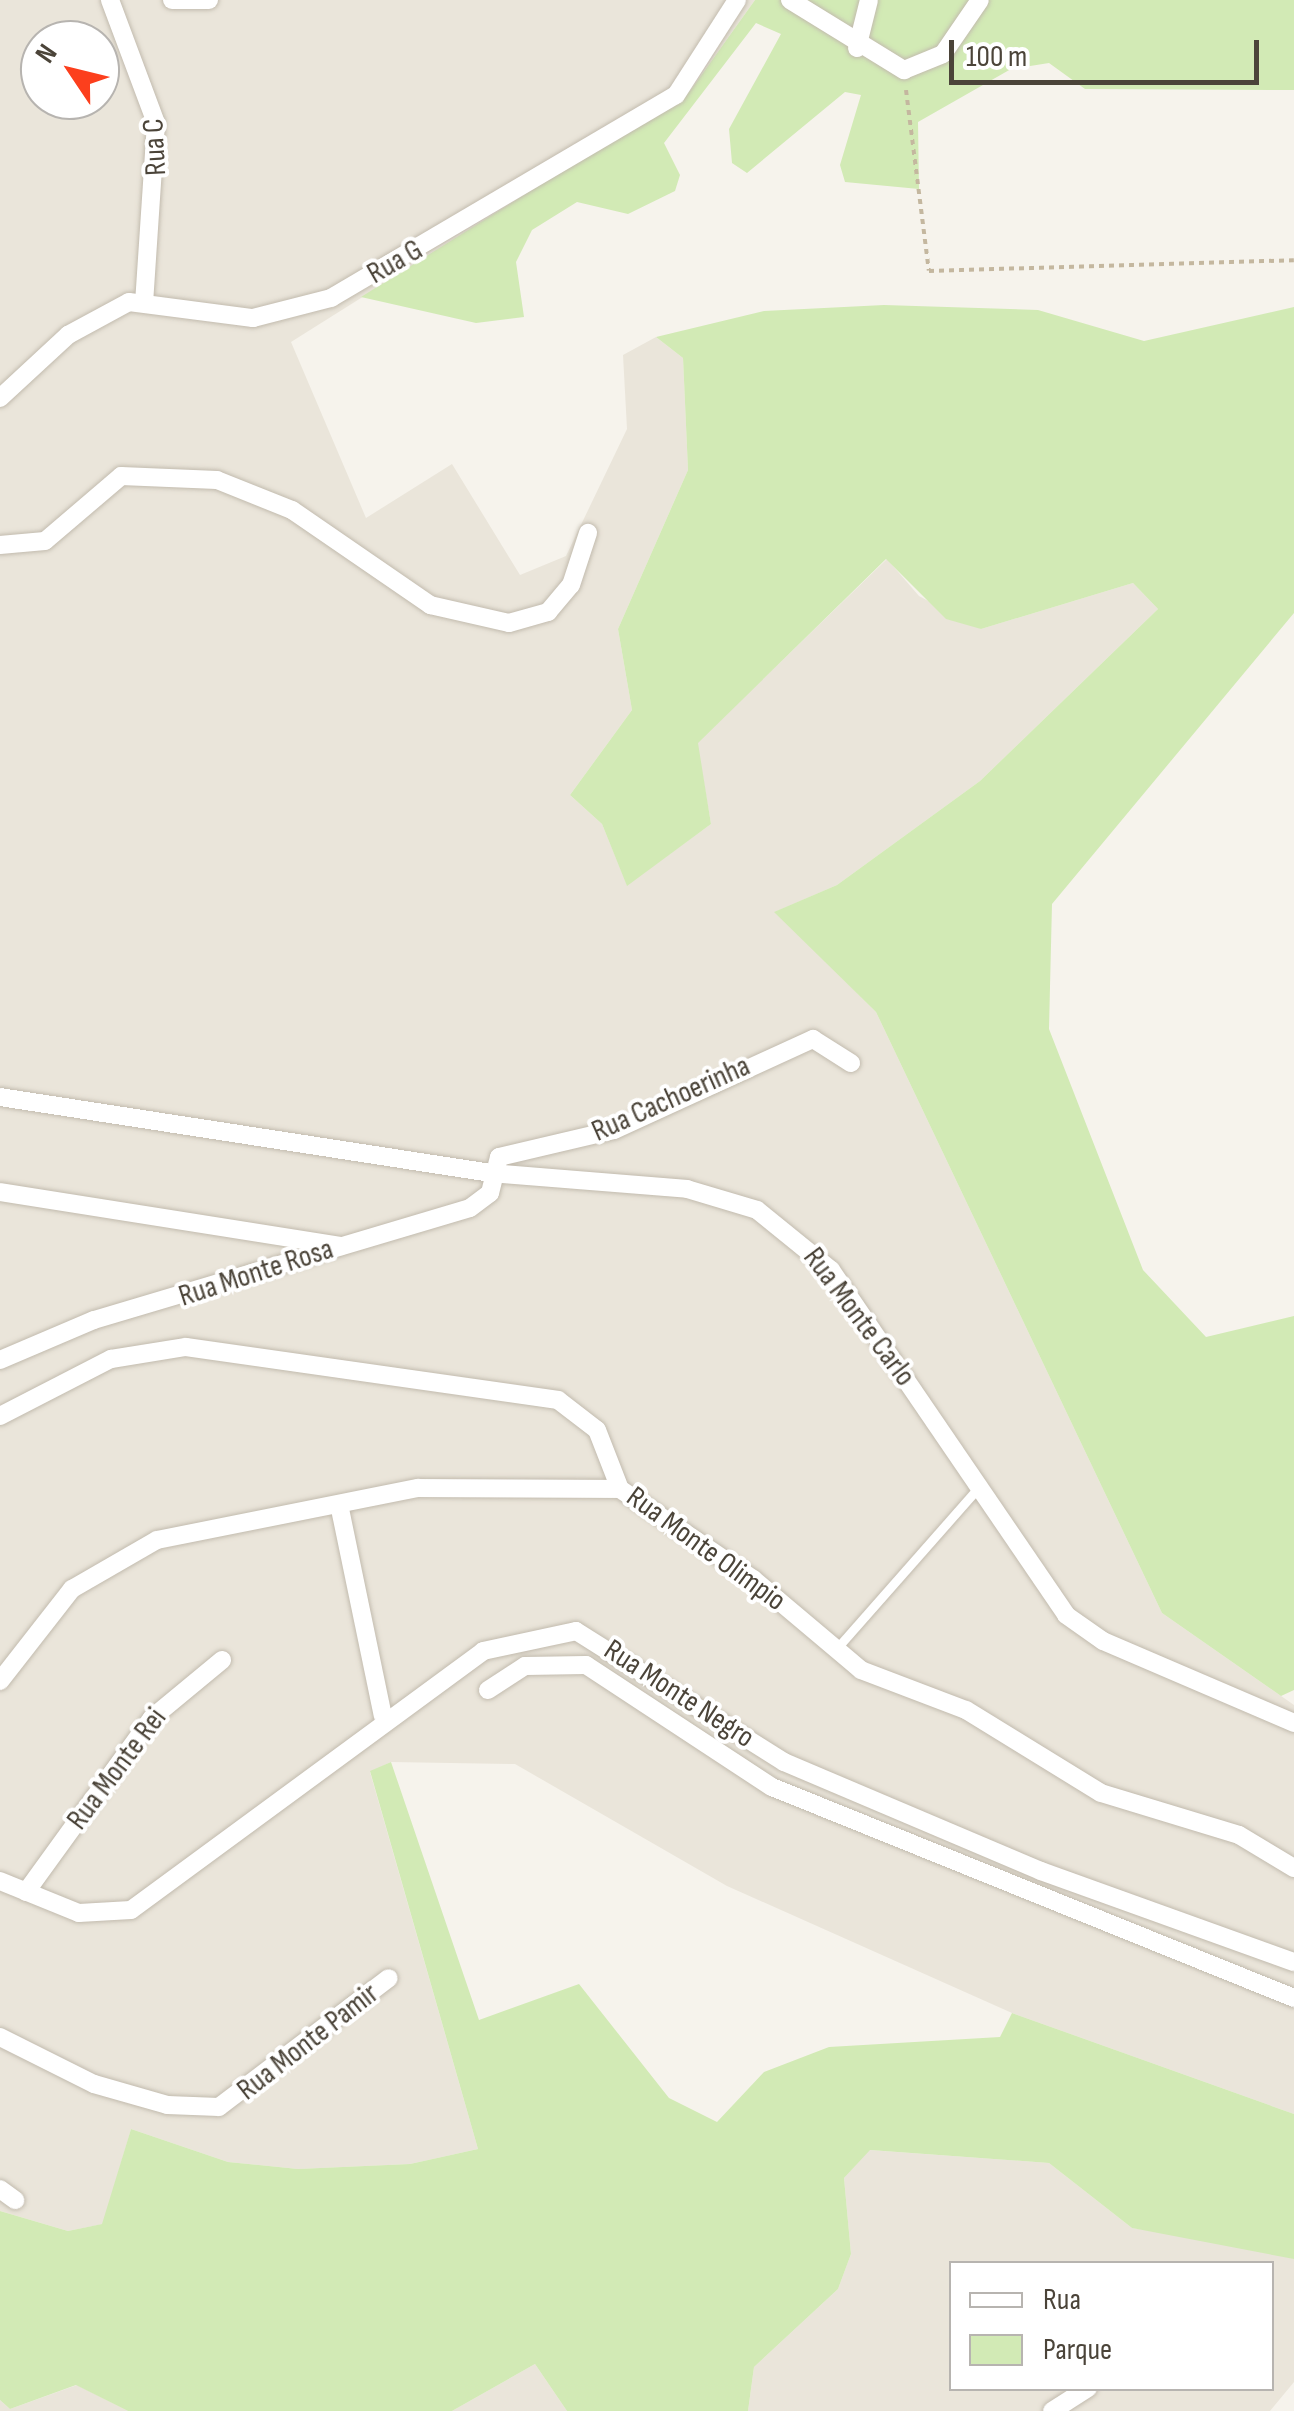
<!DOCTYPE html>
<html>
<head>
<meta charset="utf-8">
<style>
  body { margin:0 }
  #map { position:relative; width:1294px; height:2411px; overflow:hidden; background:#f6f3ec; font-family:"Sofia Sans Condensed",sans-serif }
  div>[style] { position:absolute }
  .residential>* { inset:0; background:#eae5da }
  .green>* { inset:0; background:#d2eab5 }
  .path>* { height:4px; margin-top:-2px; transform-origin:0; background:repeating-linear-gradient(90deg,#c4b79f 0 5px,transparent 0 10px) }
  .roads { filter:drop-shadow(0 0 2px #c2bbae) drop-shadow(0 0 2px #c2bbae) }
  .service>* { height:9px; margin:-4.5px; padding:0 4.5px; transform-origin:4.5px; border-radius:4.5px; background:#fff }
  .minor>* { height:18px; margin:-9px; padding:0 9px; transform-origin:9px; border-radius:9px; background:#fff }
  span { translate:-50% -50%; white-space:nowrap; text-align:center; line-height:1.15; -webkit-text-stroke:8px #fff; paint-order:stroke }
  .street-label { font-size:30px; color:#4b4439 }
  .legend { position:absolute; left:949px; top:2261px; width:325px; height:130px; box-sizing:border-box; background:#fff; border:2px solid #b7b4b0; margin:0; padding:12px 18px; list-style:none; font-size:30px; color:#4b4439 }
  .legend li { display:flex; align-items:center; gap:20px; height:50px }
  .legend b { width:50px; border:2px solid #b7b4b0 }
  .north { position:absolute; left:20px; top:20px; width:100px; height:100px; box-sizing:border-box; background:#fff; border:2px solid #b7b4b0; border-radius:50%; rotate:305deg; font-size:28px; font-weight:700; line-height:40px; text-align:center; color:#4b4439 }
  .north::after { content:''; display:block; margin:auto; width:35px; height:45px; background:#fc3f1d; clip-path:polygon(50% 0,100% 100%,50% 72%,0 100%) }
  .scale { position:absolute; left:949px; top:40px; width:310px; height:45px; box-sizing:border-box; border:5px solid #4b4439; border-top:0; padding-left:12px; font-size:30px; line-height:35px; white-space:nowrap; color:#4b4439; -webkit-text-stroke:8px #fff; paint-order:stroke }
</style>
</head>
<body>
<div id="map">
  <div class="residential">
    <div style="clip-path:polygon(evenodd,0 0,755px 0,690px 91px,291px 342px,366px 518px,452px 464px,520px 575px,566px 556px,627px 429px,623px 355px,656px 337px,683px 358px,688px 470px,618px 629px,632px 710px,570px 795px,602px 824px,627px 885px,711px 824px,697px 743px,887px 559px,919px 596px,981px 629px,1133px 583px,1158px 609px,980px 781px,837px 885px,775px 912px,876px 1012px,1162px 1613px,1294px 1705px,1294px 2114px,1012px 2013px,727px 1886px,515px 1764px,391px 1762px,370px 1772px,478px 2149px,410px 2164px,298px 2169px,228px 2162px,131px 2129px,103px 2224px,68px 2231px,0 2211px,0 0,40px 40px,100px 40px,100px 100px,40px 100px,40px 40px)"></div>
    <div style="clip-path:polygon(evenodd,869px 2150px,1049px 2163px,1132px 2228px,1275px 2249px,1294px 2259px,1294px 2382px,1270px 2411px,748px 2411px,754px 2367px,838px 2289px,851px 2254px,844px 2178px,869px 2150px,952px 2264px,1272px 2264px,1272px 2388px,952px 2388px,952px 2264px)"></div>
    <div style="clip-path:polygon(535px 2364px,567px 2411px,452px 2411px)"></div>
    <div style="clip-path:polygon(77px 2385px,128px 2411px,0 2411px,0 2400px,10px 2409px)"></div>
  </div>
  <div class="green">
    <div style="clip-path:polygon(755px 0,1294px 0,1294px 90px,1085px 89px,1049px 63px,1011px 69px,918px 122px,919px 189px,845px 182px,840px 165px,861px 95px,845px 92px,747px 173px,732px 163px,729px 129px,781px 34px,756px 23px,664px 143px,680px 175px,675px 191px,628px 214px,577px 202px,532px 230px,516px 262px,524px 317px,476px 323px,361px 297px,690px 91px)"></div>
    <div style="clip-path:polygon(884px 305px,1038px 310px,1144px 341px,1294px 307px,1294px 613px,1052px 904px,1049px 1029px,1143px 1270px,1206px 1337px,1294px 1316px,1294px 1690px,1281px 1696px,1162px 1613px,876px 1012px,774px 912px,837px 885px,980px 781px,1158px 609px,1133px 583px,981px 629px,946px 619px,886px 559px,698px 743px,711px 824px,627px 886px,602px 824px,570px 795px,632px 710px,618px 629px,688px 470px,683px 358px,656px 337px,764px 311px)"></div>
    <div style="clip-path:polygon(391px 1762px,479px 2020px,579px 1984px,669px 2098px,717px 2122px,764px 2072px,829px 2047px,1000px 2037px,1012px 2013px,1294px 2114px,1294px 2259px,1132px 2228px,1049px 2163px,870px 2150px,844px 2178px,851px 2254px,838px 2289px,754px 2367px,748px 2411px,567px 2411px,535px 2364px,452px 2411px,128px 2411px,76px 2385px,10px 2409px,0 2400px,0 2211px,68px 2231px,102px 2224px,131px 2129px,228px 2162px,298px 2169px,410px 2164px,478px 2149px,370px 1771px)"></div>
  </div>
  <div class="path">
    <div style="left:906px;top:90px;width:182px;rotate:82.8deg"></div>
    <div style="left:929px;top:271px;width:365px;rotate:-1.7deg"></div>
  </div>
  <div class="roads">
    <div class="service">
      <div style="left:837px;top:1648px;width:213px;rotate:-48.6deg"></div>
    </div>
    <div class="minor">
      <div style="left:110px;top:0;width:131px;rotate:69.5deg"></div>
      <div style="left:156px;top:123px;width:179px;rotate:93.8deg"></div>
      <div style="left:172px;top:0;width:37px"></div>
      <div style="left:790px;top:0;width:134px;rotate:31.6deg"></div>
      <div style="left:904px;top:70px;width:42px;rotate:-22.3deg"></div>
      <div style="left:943px;top:54px;width:65px;rotate:-55.6deg"></div>
      <div style="left:857px;top:48px;width:49px;rotate:-76deg"></div>
      <div style="left:0;top:398px;width:93px;rotate:-42.8deg"></div>
      <div style="left:68px;top:335px;width:69px;rotate:-28.4deg"></div>
      <div style="left:129px;top:302px;width:125px;rotate:7.4deg"></div>
      <div style="left:253px;top:318px;width:81px;rotate:-14.4deg"></div>
      <div style="left:331px;top:298px;width:400px;rotate:-30.5deg"></div>
      <div style="left:676px;top:95px;width:113px;rotate:-57.3deg"></div>
      <div style="left:0;top:545px;width:45px;rotate:-5.1deg"></div>
      <div style="left:45px;top:541px;width:100px;rotate:-40.5deg"></div>
      <div style="left:121px;top:476px;width:96px;rotate:2.4deg"></div>
      <div style="left:217px;top:480px;width:81px;rotate:21.8deg"></div>
      <div style="left:292px;top:510px;width:168px;rotate:34.5deg"></div>
      <div style="left:430px;top:605px;width:81px;rotate:12.8deg"></div>
      <div style="left:509px;top:623px;width:41px;rotate:-15.8deg"></div>
      <div style="left:548px;top:612px;width:35px;rotate:-50deg"></div>
      <div style="left:571px;top:585px;width:55px;rotate:-71.9deg"></div>
      <div style="left:0;top:1097px;width:496px;rotate:8.8deg"></div>
      <div style="left:490px;top:1173px;width:198px;rotate:4.6deg"></div>
      <div style="left:687px;top:1189px;width:73px;rotate:16.7deg"></div>
      <div style="left:757px;top:1210px;width:95px;rotate:39deg"></div>
      <div style="left:831px;top:1270px;width:417px;rotate:55.7deg"></div>
      <div style="left:1066px;top:1615px;width:45px;rotate:35.1deg"></div>
      <div style="left:1103px;top:1641px;width:208px;rotate:23.2deg"></div>
      <div style="left:0;top:1192px;width:345px;rotate:9deg"></div>
      <div style="left:0;top:1360px;width:102px;rotate:-23.1deg"></div>
      <div style="left:94px;top:1320px;width:392px;rotate:-16.6deg"></div>
      <div style="left:470px;top:1208px;width:25px;rotate:-37deg"></div>
      <div style="left:490px;top:1193px;width:37px;rotate:-76deg"></div>
      <div style="left:499px;top:1157px;width:118px;rotate:-13.2deg"></div>
      <div style="left:614px;top:1130px;width:219px;rotate:-24.6deg"></div>
      <div style="left:813px;top:1039px;width:45px;rotate:32.3deg"></div>
      <div style="left:0;top:1416px;width:125px;rotate:-27.2deg"></div>
      <div style="left:111px;top:1359px;width:76px;rotate:-9.1deg"></div>
      <div style="left:186px;top:1347px;width:376px;rotate:8.1deg"></div>
      <div style="left:558px;top:1400px;width:49px;rotate:37.6deg"></div>
      <div style="left:597px;top:1430px;width:63px;rotate:68.7deg"></div>
      <div style="left:620px;top:1489px;width:161px;rotate:34.1deg"></div>
      <div style="left:753px;top:1579px;width:141px;rotate:40.1deg"></div>
      <div style="left:861px;top:1670px;width:112px;rotate:20.9deg"></div>
      <div style="left:966px;top:1710px;width:158px;rotate:31.6deg"></div>
      <div style="left:1101px;top:1793px;width:144px;rotate:16.9deg"></div>
      <div style="left:1239px;top:1835px;width:64px;rotate:31deg"></div>
      <div style="left:340px;top:1509px;width:211px;rotate:78.3deg"></div>
      <div style="left:0;top:1681px;width:117px;rotate:-52deg"></div>
      <div style="left:72px;top:1589px;width:98px;rotate:-30deg"></div>
      <div style="left:157px;top:1540px;width:266px;rotate:-11.3deg"></div>
      <div style="left:418px;top:1488px;width:202px;rotate:0.3deg"></div>
      <div style="left:488px;top:1690px;width:44px;rotate:-33deg"></div>
      <div style="left:525px;top:1666px;width:61px;rotate:-0.9deg"></div>
      <div style="left:586px;top:1665px;width:222px;rotate:33.3deg"></div>
      <div style="left:772px;top:1787px;width:563px;rotate:22.01deg"></div>
      <div style="left:0;top:1881px;width:85px;rotate:22.1deg"></div>
      <div style="left:79px;top:1913px;width:52px;rotate:-3.3deg"></div>
      <div style="left:131px;top:1910px;width:437px;rotate:-36.3deg"></div>
      <div style="left:483px;top:1651px;width:95px;rotate:-12.1deg"></div>
      <div style="left:576px;top:1631px;width:246px;rotate:32.2deg"></div>
      <div style="left:784px;top:1762px;width:279px;rotate:23deg"></div>
      <div style="left:1041px;top:1871px;width:269px;rotate:19.8deg"></div>
      <div style="left:26px;top:1892px;width:215px;rotate:-54.1deg"></div>
      <div style="left:152px;top:1718px;width:91px;rotate:-39.6deg"></div>
      <div style="left:0;top:2037px;width:105px;rotate:26.6deg"></div>
      <div style="left:94px;top:2084px;width:76px;rotate:16deg"></div>
      <div style="left:167px;top:2105px;width:52px;rotate:2.2deg"></div>
      <div style="left:219px;top:2107px;width:213px;rotate:-37.2deg"></div>
      <div style="left:0;top:2189px;width:19px;rotate:36deg"></div>
      <div style="left:1052px;top:2411px;width:43px;rotate:-32.6deg"></div>
    </div>
  </div>
  <div class="street-label">
    <span style="left:155px;top:147px;rotate:-93deg">Rua C</span>
    <span style="left:395px;top:262px;rotate:-30deg">Rua G</span>
    <span style="left:671px;top:1099px;rotate:-24deg">Rua Cachoerinha</span>
    <span style="left:256px;top:1273px;rotate:-18deg">Rua Monte Rosa</span>
    <span style="left:859px;top:1317px;rotate:53deg">Rua Monte Carlo</span>
    <span style="left:706px;top:1549px;rotate:36deg">Rua Monte Olimpio</span>
    <span style="left:679px;top:1694px;rotate:33deg">Rua Monte Negro</span>
    <span style="left:117px;top:1769px;rotate:-53deg">Rua Monte Rei</span>
    <span style="left:308px;top:2042px;rotate:-38deg">Rua Monte Pamir</span>
  </div>
  <ul class="legend">
  <li><b style="height:12px;background:#fff"></b>Rua</li>
  <li><b style="height:28px;background:#d2eab5"></b>Parque</li>
  </ul>
  <div class="north">N</div>
  <div class="scale">100 m</div>
</div>
</body>
</html>
